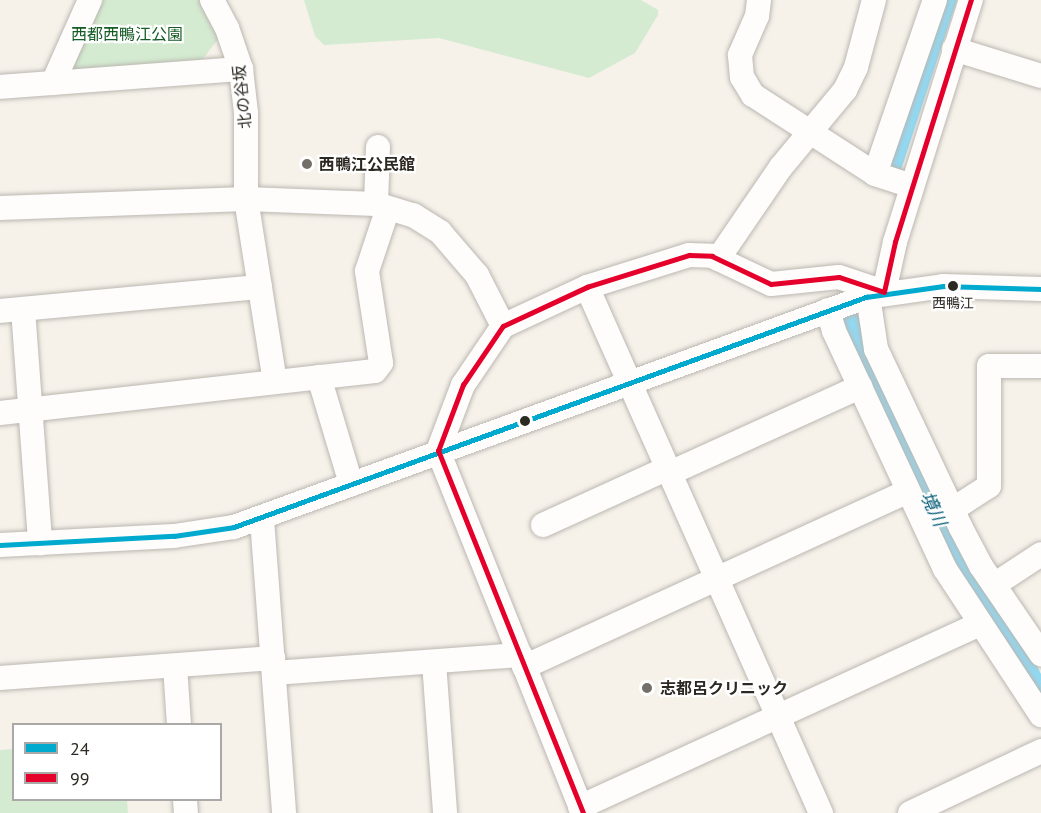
<!DOCTYPE html>
<html>
<head>
<meta charset="utf-8">
<style>
  body { margin:0 }
  #map { position:relative; width:1041px; height:813px; overflow:hidden; background:#f6f2ea; font-family:"PT Sans","Noto Sans JP",sans-serif }
  div>[style] { position:absolute }
  .green>* { inset:0; background:#d4ebd1 }
  .water>* { inset:0; background:#93d8f1 }
  .roads { filter:drop-shadow(0 0 2px #bbb7b1) drop-shadow(0 0 2px #bbb7b1) }
  .minor>* { height:24px; margin:-12px; padding:0 12px; transform-origin:12px; border-radius:12px; background:#fefdfc }
  .bus-1>* { height:4.5px; margin:-2.25px; padding:0 2.25px; transform-origin:2.25px; border-radius:2.25px; background:#00a9ce }
  .bus-2>* { height:4.5px; margin:-2.25px; padding:0 2.25px; transform-origin:2.25px; border-radius:2.25px; background:#e4002b }
  .dots>* { width:16px; height:16px; translate:-50% -50%; box-sizing:border-box; border:3px solid #fff; border-radius:50% }
  span { translate:-50% -50%; white-space:nowrap; text-align:center; line-height:1.15; -webkit-text-stroke:4.5px #fff; paint-order:stroke }
  .bus-label { font-size:14px; color:#2c2923 }
  .park-label { font-size:16px; color:#145b24 }
  .street-label { font-size:16px; color:#2c2923 }
  .poi-label { font-size:16px; color:#2c2923; font-weight:700 }
  .left { translate:0 -50%; text-align:left }
  .water-label { font-size:18px; color:#055c76; font-style:italic }
  .legend { position:absolute; left:12px; top:723px; width:210px; height:78px; box-sizing:border-box; background:#fff; border:2px solid #aba9a7; margin:0; padding:8px 10px; list-style:none; font-size:18px; color:#2c2923 }
  .legend li { display:flex; align-items:center; gap:12px; height:30px }
  .legend b { width:30px; border:2px solid #aba9a7 }
</style>
</head>
<body>
<div id="map">
  <div class="green">
    <div style="clip-path:polygon(98px 0,199px 0,219px 38px,202px 60px,73px 73px,68px 66px)"></div>
    <div style="clip-path:polygon(304px 0,641px 0,658px 10px,658px 15px,635px 53px,589px 78px,439px 38px,324px 45px,315px 36px)"></div>
    <div style="clip-path:polygon(13px 749px,14px 800px,127px 800px,128px 813px,0 813px,0 750px)"></div>
  </div>
  <div class="water">
    <div style="clip-path:polygon(941px 0,957px 0,901px 170px,887px 165px)"></div>
    <div style="clip-path:polygon(863px 309px,1041px 674px,1041px 706px,964px 592px,841px 326px,843px 317px)"></div>
  </div>
  <div class="roads">
    <div class="minor">
      <div style="left:212px;top:0;width:32px;rotate:62deg"></div>
      <div style="left:227px;top:28px;width:43px;rotate:71.1deg"></div>
      <div style="left:241px;top:69px;width:44px;rotate:83.5deg"></div>
      <div style="left:246px;top:113px;width:86px;rotate:90deg"></div>
      <div style="left:246px;top:199px;width:185px;rotate:81deg"></div>
      <div style="left:759px;top:0;width:16px;rotate:97deg"></div>
      <div style="left:757px;top:16px;width:43px;rotate:113.6deg"></div>
      <div style="left:740px;top:55px;width:22px;rotate:85deg"></div>
      <div style="left:742px;top:77px;width:21px;rotate:59deg"></div>
      <div style="left:753px;top:95px;width:145px;rotate:32.9deg"></div>
      <div style="left:875px;top:174px;width:39px;rotate:18deg"></div>
      <div style="left:954px;top:49px;width:91px;rotate:17.2deg"></div>
      <div style="left:53px;top:83px;width:91px;rotate:-66deg"></div>
      <div style="left:0;top:87px;width:242px;rotate:-4.3deg"></div>
      <div style="left:875px;top:174px;width:184px;rotate:-71deg"></div>
      <div style="left:376px;top:204px;width:57px;rotate:-88deg"></div>
      <div style="left:0;top:208px;width:246px;rotate:-2.1deg"></div>
      <div style="left:246px;top:199px;width:130px;rotate:2.2deg"></div>
      <div style="left:376px;top:204px;width:39px;rotate:17deg"></div>
      <div style="left:413px;top:215px;width:32px;rotate:32deg"></div>
      <div style="left:440px;top:232px;width:57px;rotate:49.3deg"></div>
      <div style="left:477px;top:275px;width:57px;rotate:63deg"></div>
      <div style="left:718px;top:259px;width:112px;rotate:-55.6deg"></div>
      <div style="left:781px;top:167px;width:100px;rotate:-50.3deg"></div>
      <div style="left:845px;top:90px;width:25px;rotate:-64deg"></div>
      <div style="left:856px;top:67px;width:69px;rotate:-75deg"></div>
      <div style="left:587px;top:287px;width:576px;rotate:66.02deg"></div>
      <div style="left:868px;top:296px;width:54px;rotate:81.4deg"></div>
      <div style="left:876px;top:349px;width:198px;rotate:64.6deg"></div>
      <div style="left:961px;top:528px;width:43px;rotate:62.2deg"></div>
      <div style="left:981px;top:566px;width:107px;rotate:55.7deg"></div>
      <div style="left:23px;top:309px;width:235px;rotate:85.8deg"></div>
      <div style="left:828px;top:310px;width:22px;rotate:74deg"></div>
      <div style="left:834px;top:331px;width:263px;rotate:65deg"></div>
      <div style="left:945px;top:569px;width:175px;rotate:56.7deg"></div>
      <div style="left:0;top:311px;width:261px;rotate:-5.3deg"></div>
      <div style="left:319px;top:377px;width:112px;rotate:73.3deg"></div>
      <div style="left:0;top:413px;width:377px;rotate:-6.4deg"></div>
      <div style="left:375px;top:371px;width:10px;rotate:-53deg"></div>
      <div style="left:381px;top:363px;width:93px;rotate:-98.7deg"></div>
      <div style="left:367px;top:271px;width:66px;rotate:-71.6deg"></div>
      <div style="left:670px;top:473px;width:209px;rotate:-24.4deg"></div>
      <div style="left:952px;top:510px;width:44px;rotate:-33deg"></div>
      <div style="left:989px;top:486px;width:120px;rotate:-90deg"></div>
      <div style="left:989px;top:366px;width:52px"></div>
      <div style="left:262px;top:519px;width:295px;rotate:85.7deg"></div>
      <div style="left:543px;top:525px;width:137px;rotate:-24.5deg"></div>
      <div style="left:0;top:545px;width:174px;rotate:-3deg"></div>
      <div style="left:174px;top:536px;width:61px;rotate:-8.5deg"></div>
      <div style="left:234px;top:527px;width:673px;rotate:-20deg"></div>
      <div style="left:866px;top:297px;width:78px;rotate:-8.1deg"></div>
      <div style="left:943px;top:286px;width:98px;rotate:1.8deg"></div>
      <div style="left:994px;top:585px;width:56px;rotate:-33.4deg"></div>
      <div style="left:434px;top:662px;width:151px;rotate:85.8deg"></div>
      <div style="left:175px;top:666px;width:58px;rotate:86.1deg"></div>
      <div style="left:524px;top:667px;width:422px;rotate:-24.6deg"></div>
      <div style="left:274px;top:673px;width:247px;rotate:-4.2deg"></div>
      <div style="left:0;top:678px;width:274px;rotate:-4.2deg"></div>
      <div style="left:185px;top:800px;width:13px;rotate:86deg"></div>
      <div style="left:580px;top:807px;width:439px;rotate:-24.6deg"></div>
      <div style="left:583px;top:813px;width:390px;rotate:-111.8deg"></div>
      <div style="left:438px;top:451px;width:71px;rotate:-69.3deg"></div>
      <div style="left:463px;top:385px;width:71px;rotate:-55.9deg"></div>
      <div style="left:503px;top:326px;width:93px;rotate:-24.9deg"></div>
      <div style="left:587px;top:287px;width:107px;rotate:-17.4deg"></div>
      <div style="left:689px;top:255px;width:23px;rotate:2deg"></div>
      <div style="left:712px;top:256px;width:65px;rotate:25.4deg"></div>
      <div style="left:771px;top:284px;width:68px;rotate:-5.9deg"></div>
      <div style="left:839px;top:277px;width:47px;rotate:18.4deg"></div>
      <div style="left:884px;top:292px;width:51px;rotate:-77.6deg"></div>
      <div style="left:895px;top:242px;width:254px;rotate:-72.6deg"></div>
      <div style="left:910px;top:813px;width:145px;rotate:-25.3deg"></div>
    </div>
  </div>
  <div class="bus-1">
    <div style="left:0;top:545px;width:174px;rotate:-3deg"></div>
    <div style="left:174px;top:536px;width:61px;rotate:-8.5deg"></div>
    <div style="left:234px;top:527px;width:673px;rotate:-20deg"></div>
    <div style="left:866px;top:297px;width:78px;rotate:-8.1deg"></div>
    <div style="left:943px;top:286px;width:98px;rotate:1.8deg"></div>
  </div>
  <div class="bus-2">
    <div style="left:583px;top:813px;width:390px;rotate:-111.8deg"></div>
    <div style="left:438px;top:451px;width:71px;rotate:-69.3deg"></div>
    <div style="left:463px;top:385px;width:71px;rotate:-55.9deg"></div>
    <div style="left:503px;top:326px;width:93px;rotate:-24.9deg"></div>
    <div style="left:587px;top:287px;width:107px;rotate:-17.4deg"></div>
    <div style="left:689px;top:255px;width:23px;rotate:2deg"></div>
    <div style="left:712px;top:256px;width:65px;rotate:25.4deg"></div>
    <div style="left:771px;top:284px;width:68px;rotate:-5.9deg"></div>
    <div style="left:839px;top:277px;width:47px;rotate:18.4deg"></div>
    <div style="left:884px;top:292px;width:51px;rotate:-77.6deg"></div>
    <div style="left:895px;top:242px;width:254px;rotate:-72.6deg"></div>
  </div>
  <div class="dots">
    <div style="left:307px;top:164px;background:#736f69"></div>
    <div style="left:953px;top:286px;background:#2c2923"></div>
    <div style="left:525px;top:421px;background:#2c2923"></div>
    <div style="left:647px;top:688px;background:#736f69"></div>
  </div>
  <div class="bus-label">
    <span style="left:953px;top:303px">西鴨江</span>
  </div>
  <div class="park-label">
    <span style="left:127px;top:34px">西都西鴨江公園</span>
  </div>
  <div class="street-label">
    <span style="left:242px;top:97px;rotate:-96deg">北の谷坂</span>
  </div>
  <div class="poi-label">
    <span class="left" style="left:319px;top:164px">西鴨江公民館</span>
    <span class="left" style="left:660px;top:688px">志都呂クリニック</span>
  </div>
  <div class="water-label">
    <span style="left:933px;top:509px;rotate:65deg">境川</span>
  </div>
  <ul class="legend">
  <li><b style="height:8px;background:#00a9ce"></b>24</li>
  <li><b style="height:8px;background:#e4002b"></b>99</li>
  </ul>
</div>
</body>
</html>
